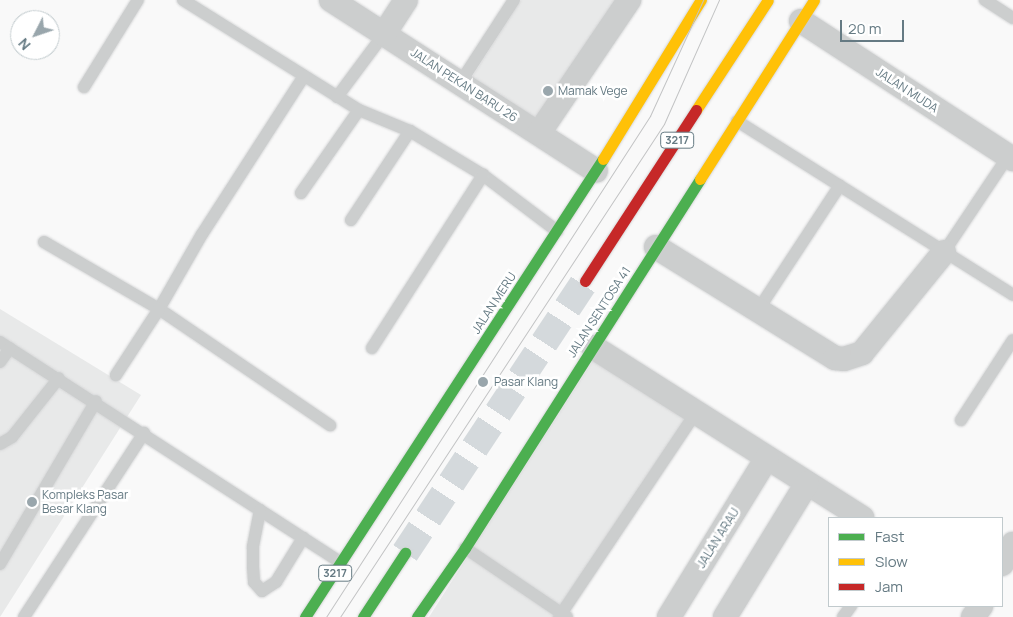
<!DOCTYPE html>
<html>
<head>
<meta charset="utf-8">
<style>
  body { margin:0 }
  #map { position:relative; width:1013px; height:617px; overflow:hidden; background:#f9f9f9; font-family:Manrope,sans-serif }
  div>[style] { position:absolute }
  .built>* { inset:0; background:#e8e9e9 }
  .highway-tunnel>* { height:28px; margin-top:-14px; transform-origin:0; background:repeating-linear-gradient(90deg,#d4d9dc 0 28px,transparent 0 42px) }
  .roads { filter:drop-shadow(0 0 1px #d5d6d7) drop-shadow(0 0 1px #d5d6d7) }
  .lane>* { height:12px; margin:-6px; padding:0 6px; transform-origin:6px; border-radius:6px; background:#cccece }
  .street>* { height:24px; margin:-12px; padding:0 12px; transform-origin:12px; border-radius:12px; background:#cccece }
  .fast>* { height:11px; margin:-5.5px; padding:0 5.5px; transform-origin:5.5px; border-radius:5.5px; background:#4caf50 }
  .slow>* { height:11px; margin:-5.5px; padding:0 5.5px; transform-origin:5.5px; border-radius:5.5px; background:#ffc107 }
  .jam>* { height:11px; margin:-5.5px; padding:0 5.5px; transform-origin:5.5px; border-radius:5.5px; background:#c62828 }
  .tram>* { height:1px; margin:-0.5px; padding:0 0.5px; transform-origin:0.5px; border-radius:0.5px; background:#c2c3c4 }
  .dots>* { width:14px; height:14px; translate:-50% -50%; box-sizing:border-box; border:2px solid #fff; border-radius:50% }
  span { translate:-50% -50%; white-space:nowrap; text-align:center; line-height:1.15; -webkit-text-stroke:5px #fff; paint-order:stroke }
  .shield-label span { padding:1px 4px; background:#fff; border:1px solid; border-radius:4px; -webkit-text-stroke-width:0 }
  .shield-label { font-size:11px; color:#657a83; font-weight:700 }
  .street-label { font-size:12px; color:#657a83 }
  .poi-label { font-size:12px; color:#657a83 }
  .left { translate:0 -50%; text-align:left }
  .legend { position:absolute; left:828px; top:517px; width:175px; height:90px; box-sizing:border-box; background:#fff; border:1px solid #c1cacd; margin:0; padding:6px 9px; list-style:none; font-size:15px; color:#657a83 }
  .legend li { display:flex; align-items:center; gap:10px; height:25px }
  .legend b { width:25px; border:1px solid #c1cacd }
  .north { position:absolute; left:10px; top:10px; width:50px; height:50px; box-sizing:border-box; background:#fff; border:1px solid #c1cacd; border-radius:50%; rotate:229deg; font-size:14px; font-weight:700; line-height:20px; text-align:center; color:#657a83 }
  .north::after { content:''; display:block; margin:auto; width:18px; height:22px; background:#99a6ac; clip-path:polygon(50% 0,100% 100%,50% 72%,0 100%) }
  .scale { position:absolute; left:840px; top:20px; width:64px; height:22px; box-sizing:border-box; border:2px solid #657a83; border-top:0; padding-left:6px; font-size:15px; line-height:18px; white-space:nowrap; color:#657a83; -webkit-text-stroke:4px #fff; paint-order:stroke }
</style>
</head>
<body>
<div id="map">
  <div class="built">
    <div style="clip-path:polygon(521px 0,622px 0,537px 123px,470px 80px)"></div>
    <div style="clip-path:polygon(0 309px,141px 395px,0 617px)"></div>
    <div style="clip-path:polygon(594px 359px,687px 418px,554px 617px,429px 617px)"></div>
  </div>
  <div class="highway-tunnel">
    <div style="left:405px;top:553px;width:326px;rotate:-56.5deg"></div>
  </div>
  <div class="roads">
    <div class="lane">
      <div style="left:183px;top:0;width:208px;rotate:32deg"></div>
      <div style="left:359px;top:110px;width:55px;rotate:22.4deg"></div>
      <div style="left:410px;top:131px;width:85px;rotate:31.1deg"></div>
      <div style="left:483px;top:175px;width:93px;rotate:37.1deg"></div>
      <div style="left:985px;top:0;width:33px;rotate:33deg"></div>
      <div style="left:304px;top:76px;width:188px;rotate:122.8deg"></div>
      <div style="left:202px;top:234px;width:86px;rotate:119.8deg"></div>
      <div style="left:159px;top:309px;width:207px;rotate:34.2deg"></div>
      <div style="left:460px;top:83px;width:99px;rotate:-57deg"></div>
      <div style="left:84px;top:87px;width:102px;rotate:-58.2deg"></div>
      <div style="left:337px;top:97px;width:79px;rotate:-53.3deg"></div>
      <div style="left:737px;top:121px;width:326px;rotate:32.2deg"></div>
      <div style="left:301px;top:193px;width:101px;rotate:-55.1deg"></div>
      <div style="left:351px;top:220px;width:107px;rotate:-56.5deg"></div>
      <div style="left:44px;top:242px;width:133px;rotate:30.2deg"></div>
      <div style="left:159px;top:309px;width:79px;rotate:123.1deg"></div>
      <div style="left:944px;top:252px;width:120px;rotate:-56.2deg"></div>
      <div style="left:758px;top:310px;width:149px;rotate:-56.7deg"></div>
      <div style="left:0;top:342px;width:406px;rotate:32.9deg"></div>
      <div style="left:372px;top:348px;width:206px;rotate:-57.3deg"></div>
      <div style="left:0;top:362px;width:17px;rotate:-54deg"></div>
      <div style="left:961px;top:420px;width:95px;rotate:-57deg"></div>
      <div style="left:0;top:444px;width:14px;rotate:-30deg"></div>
      <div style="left:12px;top:437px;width:75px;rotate:-51.5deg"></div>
      <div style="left:260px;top:510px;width:38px;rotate:101deg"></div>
      <div style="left:253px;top:547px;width:20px;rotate:90deg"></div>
      <div style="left:253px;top:567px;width:15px;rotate:86deg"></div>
      <div style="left:254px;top:582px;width:12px;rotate:48deg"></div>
      <div style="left:262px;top:591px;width:17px;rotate:-33deg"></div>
      <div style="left:276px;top:582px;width:52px;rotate:-58.5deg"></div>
      <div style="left:465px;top:548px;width:123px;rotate:34.1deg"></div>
      <div style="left:0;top:564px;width:189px;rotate:-59.5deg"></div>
      <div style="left:24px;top:617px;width:220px;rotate:-56.9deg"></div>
      <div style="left:559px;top:617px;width:244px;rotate:-56.2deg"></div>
      <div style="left:843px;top:617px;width:14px;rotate:-54deg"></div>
    </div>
    <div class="street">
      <div style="left:331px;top:0;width:315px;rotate:32.8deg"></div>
      <div style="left:801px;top:21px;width:253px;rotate:33.1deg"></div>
      <div style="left:384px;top:34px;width:40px;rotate:-57.1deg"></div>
      <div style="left:539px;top:133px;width:161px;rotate:-55.9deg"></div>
      <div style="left:656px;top:247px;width:211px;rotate:31.8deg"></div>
      <div style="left:835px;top:358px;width:9px;rotate:6deg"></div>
      <div style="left:844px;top:359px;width:19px;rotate:-18deg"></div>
      <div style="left:862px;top:353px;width:130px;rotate:-50.9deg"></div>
      <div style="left:593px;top:347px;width:319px;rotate:32.4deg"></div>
      <div style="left:1002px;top:564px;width:23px;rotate:-61deg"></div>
      <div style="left:669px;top:617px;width:187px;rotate:-58.4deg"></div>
      <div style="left:725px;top:617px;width:157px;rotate:-58.5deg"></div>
      <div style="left:973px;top:617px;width:14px;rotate:-54deg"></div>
    </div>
    <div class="fast">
      <div style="left:305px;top:617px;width:546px;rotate:-56.95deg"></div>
      <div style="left:363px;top:617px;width:77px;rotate:-56.7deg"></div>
      <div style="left:417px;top:617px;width:84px;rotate:-55.2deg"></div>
      <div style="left:465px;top:548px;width:437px;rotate:-57.5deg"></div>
    </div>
    <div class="slow">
      <div style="left:696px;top:110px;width:131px;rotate:-56.8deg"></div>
      <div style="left:603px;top:159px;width:187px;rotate:-58.4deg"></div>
      <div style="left:700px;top:179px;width:212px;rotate:-57.5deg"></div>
    </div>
    <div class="jam">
      <div style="left:585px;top:281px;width:204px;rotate:-57deg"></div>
    </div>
  </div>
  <div class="tram">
    <div style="left:326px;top:617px;width:597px;rotate:-57.11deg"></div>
    <div style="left:650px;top:116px;width:128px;rotate:-65.4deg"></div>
    <div style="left:340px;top:617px;width:590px;rotate:-56.69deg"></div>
    <div style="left:664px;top:124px;width:136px;rotate:-66.1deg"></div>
  </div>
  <div class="dots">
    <div style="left:548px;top:91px;background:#99a6ac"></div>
    <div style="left:483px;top:382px;background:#99a6ac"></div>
    <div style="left:32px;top:502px;background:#99a6ac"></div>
  </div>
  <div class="shield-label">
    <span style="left:677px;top:140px">3217</span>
    <span style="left:335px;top:573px">3217</span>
  </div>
  <div class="street-label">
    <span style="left:464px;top:85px;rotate:33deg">JALAN PEKAN BARU 26</span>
    <span style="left:907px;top:90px;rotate:33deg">JALAN MUDA</span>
    <span style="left:494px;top:303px;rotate:-57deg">JALAN MERU</span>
    <span style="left:599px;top:312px;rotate:-57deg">JALAN SENTOSA 41</span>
    <span style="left:718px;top:538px;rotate:-58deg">JALAN ARAU</span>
  </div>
  <div class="poi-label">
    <span class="left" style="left:558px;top:91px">Mamak Vege</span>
    <span class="left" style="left:494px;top:382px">Pasar Klang</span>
    <span class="left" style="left:42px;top:502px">Kompleks Pasar<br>Besar Klang</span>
  </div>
  <ul class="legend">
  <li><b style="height:6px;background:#4caf50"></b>Fast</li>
  <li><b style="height:6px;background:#ffc107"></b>Slow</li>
  <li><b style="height:6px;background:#c62828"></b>Jam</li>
  </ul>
  <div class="north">N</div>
  <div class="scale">20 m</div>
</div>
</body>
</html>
